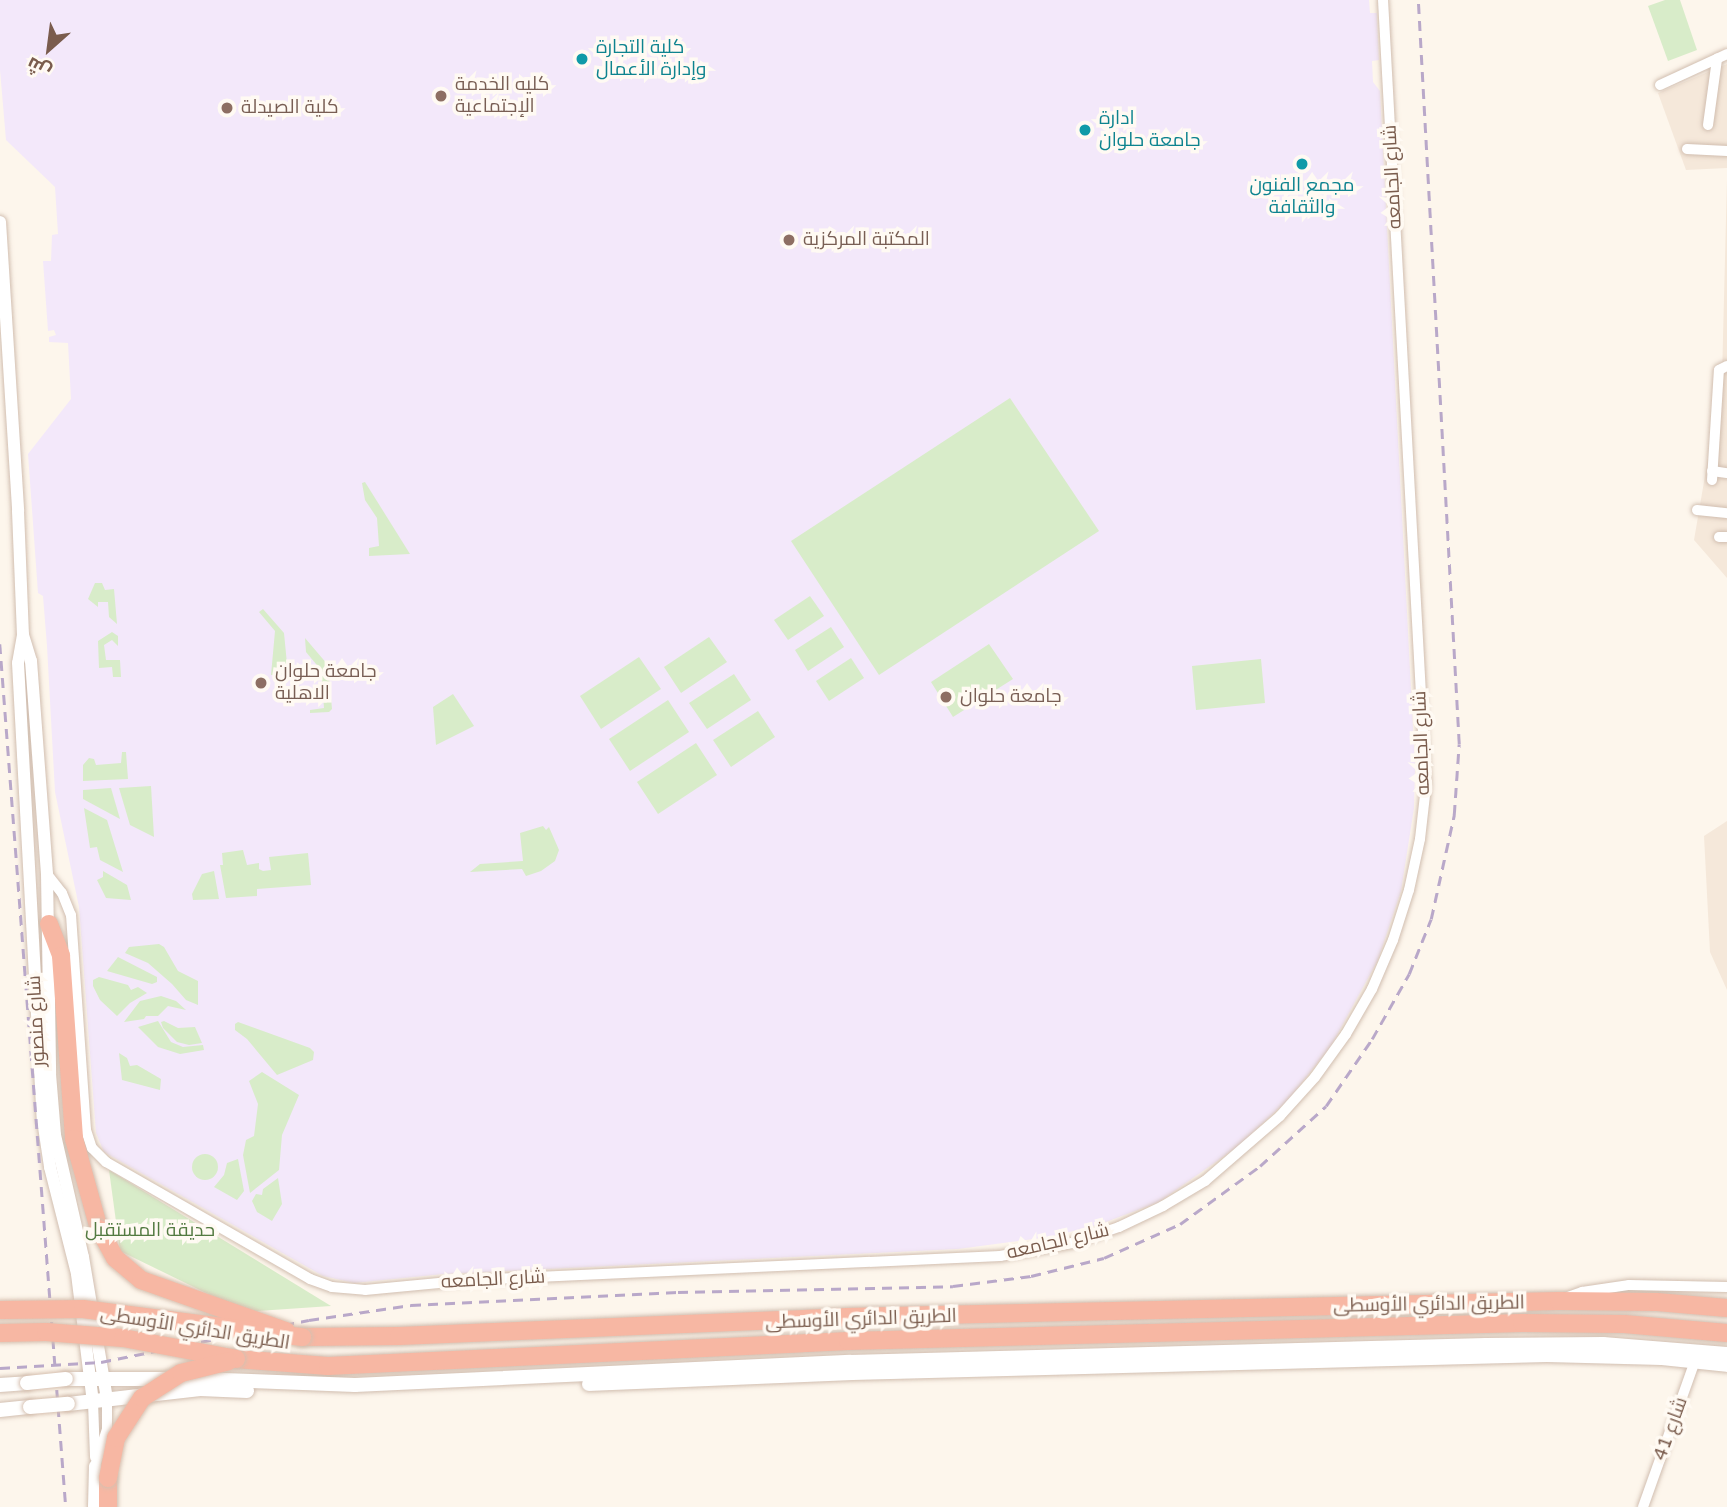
<!DOCTYPE html>
<html>
<head>
<meta charset="utf-8">
<style>
  body { margin:0 }
  #map { position:relative; width:1727px; height:1507px; overflow:hidden; background:#fdf6ec; font-family:"Varela Round",Cairo,sans-serif }
  div>[style] { position:absolute }
  .residential>* { inset:0; background:#f5e8da }
  .education>* { inset:0; background:#f3e8fa }
  .green>* { inset:0; background:#d8ecc9 }
  .round { border-radius:50% }
  .roads { filter:drop-shadow(0 0 2px #d1beb0) drop-shadow(0 0 2px #d1beb0) }
  .minor>* { height:10px; margin:-5px; padding:0 5px; transform-origin:5px; border-radius:5px; background:#fff }
  .tertiary>* { height:12px; margin:-6px; padding:0 6px; transform-origin:6px; border-radius:6px; background:#fff }
  .secondary>* { height:14px; margin:-7px; padding:0 7px; transform-origin:7px; border-radius:7px; background:#fff }
  .motorway>* { height:18px; margin:-9px; padding:0 9px; transform-origin:9px; border-radius:9px; background:#f7b7a3 }
  .rail>* { height:2.5px; margin-top:-1.25px; transform-origin:0; background:repeating-linear-gradient(90deg,#b9a8c9 0 10px,transparent 0 17px) }
  .bridges { filter:drop-shadow(0 0 2px #d6c0b0) drop-shadow(0 0 2px #d6c0b0) }
  .secondary-bridge>* { height:14px; margin:-7px; padding:0 7px; transform-origin:7px; border-radius:7px; background:#fff }
  .motorway-bridge>* { height:18px; margin:-9px; padding:0 9px; transform-origin:9px; border-radius:9px; background:#f7b7a3 }
  .dots>* { width:19px; height:19px; translate:-50% -50%; box-sizing:border-box; border:4px solid #fffaf3; border-radius:50% }
  span { translate:-50% -50%; white-space:nowrap; text-align:center; line-height:1.15; -webkit-text-stroke:7px #fffaf3; paint-order:stroke }
  .culture-label { font-size:19px; color:#0d838f }
  .left { translate:0 -50%; text-align:left }
  .education-label { font-size:19px; color:#785e54 }
  .street-label { font-size:19px; color:#7a5c4d }
  .park-label { font-size:19px; color:#537a41 }
  .north { position:absolute; left:14px; top:14px; width:70px; height:70px; -webkit-text-stroke:5px #fffaf3; paint-order:stroke; rotate:208deg; font-size:19px; font-weight:700; line-height:28px; text-align:center; color:#7a5c4d }
  .north::after { content:''; display:block; margin:auto; width:24px; height:32px; background:#7a5c4d; clip-path:polygon(50% 0,100% 100%,50% 72%,0 100%) }
</style>
</head>
<body>
<div id="map">
  <div class="residential">
    <div style="clip-path:polygon(1727px 64px,1727px 168px,1686px 170px,1658px 93px)"></div>
    <div style="clip-path:polygon(1727px 179px,1727px 578px,1694px 540px,1722px 377px)"></div>
    <div style="clip-path:polygon(1727px 821px,1727px 990px,1710px 952px,1704px 836px)"></div>
  </div>
  <div class="education">
    <div style="clip-path:polygon(0 0,1369px 0,1370px 13px,1377px 13px,1377px 19px,1379px 60px,1372px 61px,1373px 82px,1380px 91px,1415px 767px,1414px 808px,1401px 891px,1378px 960px,1331px 1046px,1288px 1100px,1237px 1147px,1159px 1202px,1098px 1225px,1049px 1237px,958px 1249px,444px 1274px,354px 1283px,323px 1276px,104px 1152px,96px 1133px,79px 907px,55px 792px,47px 646px,43px 596px,38px 593px,28px 454px,71px 399px,68px 343px,49px 342px,49px 337px,56px 335px,54px 330px,48px 331px,43px 261px,51px 261px,52px 235px,58px 234px,55px 187px,6px 140px,0 70px)"></div>
  </div>
  <div class="green">
    <div style="clip-path:polygon(1665px 0,1680px 0,1697px 50px,1668px 61px,1648px 6px)"></div>
    <div style="clip-path:polygon(1010px 398px,1099px 531px,879px 675px,791px 541px)"></div>
    <div style="clip-path:polygon(365px 482px,410px 554px,369px 556px,369px 548px,379px 546px,377px 518px,365px 500px,362px 483px)"></div>
    <div style="clip-path:polygon(95px 583px,102px 583px,105px 590px,114px 589px,117px 624px,109px 617px,108px 602px,98px 602px,98px 607px,88px 599px)"></div>
    <div style="clip-path:polygon(810px 596px,824px 616px,788px 640px,774px 620px)"></div>
    <div style="clip-path:polygon(263px 609px,284px 633px,288px 674px,271px 675px,275px 631px,259px 612px)"></div>
    <div style="clip-path:polygon(831px 627px,844px 647px,808px 671px,795px 650px)"></div>
    <div style="clip-path:polygon(112px 632px,118px 636px,118px 646px,112px 640px,104px 645px,106px 660px,120px 660px,121px 677px,113px 677px,112px 667px,99px 668px,98px 641px)"></div>
    <div style="clip-path:polygon(709px 637px,727px 662px,681px 693px,664px 667px)"></div>
    <div style="clip-path:polygon(305px 638px,328px 665px,332px 709px,329px 712px,310px 713px,310px 710px,324px 708px,321px 670px,306px 652px)"></div>
    <div style="clip-path:polygon(989px 644px,1013px 679px,953px 717px,931px 682px)"></div>
    <div style="clip-path:polygon(639px 657px,661px 689px,601px 729px,580px 696px)"></div>
    <div style="clip-path:polygon(851px 658px,864px 678px,829px 701px,816px 681px)"></div>
    <div style="clip-path:polygon(1261px 659px,1265px 703px,1196px 710px,1192px 666px)"></div>
    <div style="clip-path:polygon(734px 674px,751px 700px,707px 729px,689px 703px)"></div>
    <div style="clip-path:polygon(453px 694px,474px 726px,436px 745px,433px 707px)"></div>
    <div style="clip-path:polygon(668px 700px,689px 732px,630px 771px,609px 739px)"></div>
    <div style="clip-path:polygon(758px 711px,775px 737px,731px 767px,713px 740px)"></div>
    <div style="clip-path:polygon(696px 743px,717px 775px,658px 814px,637px 782px)"></div>
    <div style="clip-path:polygon(122px 752px,126px 752px,128px 779px,83px 781px,83px 765px,89px 758px,94px 759px,96px 765px,121px 763px)"></div>
    <div style="clip-path:polygon(151px 786px,154px 837px,130px 825px,119px 788px)"></div>
    <div style="clip-path:polygon(111px 788px,120px 819px,83px 799px,83px 790px)"></div>
    <div style="clip-path:polygon(84px 808px,107px 820px,123px 872px,100px 860px,97px 847px,90px 848px)"></div>
    <div style="clip-path:polygon(543px 826px,546px 830px,549px 827px,559px 850px,555px 861px,541px 871px,526px 876px,522px 869px,470px 872px,480px 864px,523px 861px,520px 833px)"></div>
    <div style="clip-path:polygon(243px 850px,247px 865px,259px 863px,259px 869px,263px 871px,271px 870px,269px 857px,308px 853px,311px 885px,257px 889px,257px 896px,226px 898px,220px 865px,223px 865px,222px 853px)"></div>
    <div style="clip-path:polygon(103px 871px,127px 885px,131px 900px,106px 898px,97px 880px,103px 877px)"></div>
    <div style="clip-path:polygon(214px 871px,219px 899px,193px 900px,192px 894px,202px 874px)"></div>
    <div style="clip-path:polygon(159px 944px,164px 947px,178px 971px,198px 981px,198px 1005px,186px 1000px,172px 984px,148px 963px,125px 953px,129px 947px)"></div>
    <div style="clip-path:polygon(118px 957px,157px 977px,157px 982px,152px 984px,107px 971px)"></div>
    <div style="clip-path:polygon(99px 977px,128px 985px,131px 990px,138px 987px,147px 993px,130px 1003px,117px 1016px,100px 1000px,93px 986px,93px 980px)"></div>
    <div style="clip-path:polygon(161px 996px,176px 1001px,186px 1010px,168px 1006px,158px 1016px,146px 1016px,144px 1019px,124px 1022px,140px 1001px)"></div>
    <div style="clip-path:polygon(158px 1021px,171px 1042px,183px 1047px,203px 1045px,204px 1050px,180px 1054px,158px 1047px,138px 1027px)"></div>
    <div style="clip-path:polygon(164px 1021px,178px 1028px,195px 1027px,202px 1043px,189px 1045px,177px 1042px,163px 1028px,161px 1022px)"></div>
    <div style="clip-path:polygon(238px 1022px,310px 1048px,314px 1052px,313px 1060px,277px 1075px,247px 1039px,235px 1030px,235px 1024px)"></div>
    <div style="clip-path:polygon(119px 1053px,127px 1058px,130px 1066px,137px 1065px,161px 1079px,160px 1090px,122px 1080px)"></div>
    <div style="clip-path:polygon(262px 1072px,299px 1095px,282px 1135px,279px 1170px,250px 1193px,243px 1155px,246px 1140px,254px 1136px,258px 1104px,249px 1081px)"></div>
    <div class="round" style="left:192px;top:1154px;width:26px;height:26px"></div>
    <div style="clip-path:polygon(238px 1159px,244px 1191px,237px 1200px,214px 1187px,224px 1175px,227px 1163px)"></div>
    <div style="clip-path:polygon(109px 1170px,331px 1306px,245px 1312px,120px 1251px)"></div>
    <div style="clip-path:polygon(278px 1178px,282px 1204px,272px 1221px,257px 1212px,252px 1201px,256px 1194px,262px 1195px,263px 1189px)"></div>
  </div>
  <div class="roads">
    <div class="minor">
      <div style="left:1660px;top:85px;width:74px;rotate:-24.8deg"></div>
      <div style="left:1708px;top:125px;width:67px;rotate:-82.2deg"></div>
      <div style="left:1687px;top:149px;width:40px;rotate:2.9deg"></div>
      <div style="left:1712px;top:471px;width:15px;rotate:8deg"></div>
      <div style="left:1712px;top:480px;width:110px;rotate:-86.4deg"></div>
      <div style="left:1719px;top:370px;width:9px;rotate:-27deg"></div>
      <div style="left:1697px;top:510px;width:30px;rotate:6deg"></div>
      <div style="left:1719px;top:537px;width:8px"></div>
      <div style="left:47px;top:874px;width:24px;rotate:52deg"></div>
      <div style="left:62px;top:893px;width:24px;rotate:68deg"></div>
      <div style="left:71px;top:915px;width:216px;rotate:86deg"></div>
      <div style="left:86px;top:1130px;width:19px;rotate:72deg"></div>
      <div style="left:92px;top:1148px;width:20px;rotate:45deg"></div>
      <div style="left:106px;top:1162px;width:235px;rotate:29.8deg"></div>
      <div style="left:310px;top:1279px;width:23px;rotate:20deg"></div>
      <div style="left:332px;top:1287px;width:33px;rotate:5deg"></div>
      <div style="left:365px;top:1290px;width:106px;rotate:-5.4deg"></div>
      <div style="left:471px;top:1280px;width:530px;rotate:-2.6deg"></div>
      <div style="left:1000px;top:1256px;width:73px;rotate:-10.2deg"></div>
      <div style="left:1072px;top:1243px;width:50px;rotate:-18.8deg"></div>
      <div style="left:1119px;top:1227px;width:49px;rotate:-25.5deg"></div>
      <div style="left:1163px;top:1206px;width:49px;rotate:-30.8deg"></div>
      <div style="left:1205px;top:1181px;width:99px;rotate:-40.9deg"></div>
      <div style="left:1280px;top:1116px;width:52px;rotate:-48.1deg"></div>
      <div style="left:1315px;top:1077px;width:53px;rotate:-54.2deg"></div>
      <div style="left:1346px;top:1034px;width:52px;rotate:-60deg"></div>
      <div style="left:1372px;top:989px;width:53px;rotate:-66.8deg"></div>
      <div style="left:1393px;top:940px;width:52px;rotate:-72.3deg"></div>
      <div style="left:1409px;top:890px;width:52px;rotate:-77.8deg"></div>
      <div style="left:1420px;top:839px;width:53px;rotate:-83.5deg"></div>
      <div style="left:1426px;top:786px;width:787px;rotate:-93.13deg"></div>
      <div style="left:1568px;top:1297px;width:15px;rotate:-20deg"></div>
      <div style="left:1582px;top:1292px;width:48px;rotate:-8.5deg"></div>
      <div style="left:1629px;top:1285px;width:98px;rotate:1.2deg"></div>
      <div style="left:93px;top:1402px;width:55px;rotate:87.9deg"></div>
      <div style="left:95px;top:1466px;width:40px;rotate:-72deg"></div>
      <div style="left:107px;top:1428px;width:29px;rotate:-90deg"></div>
      <div style="left:1643px;top:1507px;width:158px;rotate:-70.4deg"></div>
    </div>
    <div class="tertiary">
      <div style="left:0;top:222px;width:290px;rotate:86.4deg"></div>
      <div style="left:18px;top:511px;width:124px;rotate:87.7deg"></div>
      <div style="left:23px;top:635px;width:28px;rotate:100deg"></div>
      <div style="left:18px;top:663px;width:458px;rotate:86.9deg"></div>
      <div style="left:43px;top:1120px;width:48px;rotate:81.5deg"></div>
      <div style="left:50px;top:1167px;width:110px;rotate:75.8deg"></div>
      <div style="left:77px;top:1274px;width:129px;rotate:82.9deg"></div>
      <div style="left:23px;top:635px;width:27px;rotate:73deg"></div>
      <div style="left:31px;top:661px;width:214px;rotate:85.7deg"></div>
      <div style="left:47px;top:874px;width:200px;rotate:89.1deg"></div>
      <div style="left:50px;top:1074px;width:61px;rotate:85.3deg"></div>
      <div style="left:55px;top:1135px;width:125px;rotate:77.1deg"></div>
      <div style="left:83px;top:1257px;width:144px;rotate:80.4deg"></div>
      <div style="left:94px;top:1507px;width:41px;rotate:-88.6deg"></div>
    </div>
    <div class="secondary">
      <div style="left:66px;top:1379px;width:133px"></div>
      <div style="left:199px;top:1379px;width:156px;rotate:2.2deg"></div>
      <div style="left:355px;top:1385px;width:496px;rotate:-2.7deg"></div>
      <div style="left:850px;top:1362px;width:636px;rotate:-1.53deg"></div>
      <div style="left:1486px;top:1345px;width:117px;rotate:-0.5deg"></div>
      <div style="left:1603px;top:1344px;width:124px;rotate:4.6deg"></div>
      <div style="left:589px;top:1384px;width:263px;rotate:-2.4deg"></div>
      <div style="left:852px;top:1373px;width:695px;rotate:-1.48deg"></div>
      <div style="left:1547px;top:1355px;width:115px;rotate:1.5deg"></div>
      <div style="left:1662px;top:1358px;width:65px;rotate:6.1deg"></div>
      <div style="left:0;top:1385px;width:27px;rotate:-4deg"></div>
      <div style="left:68px;top:1404px;width:133px;rotate:-6.5deg"></div>
      <div style="left:200px;top:1389px;width:47px;rotate:2.4deg"></div>
      <div style="left:0;top:1410px;width:30px;rotate:-6deg"></div>
    </div>
    <div class="motorway">
      <div style="left:49px;top:924px;width:34px;rotate:69deg"></div>
      <div style="left:61px;top:956px;width:183px;rotate:85.9deg"></div>
      <div style="left:74px;top:1139px;width:93px;rotate:74.5deg"></div>
      <div style="left:302px;top:1337px;width:97px;rotate:-0.6deg"></div>
      <div style="left:399px;top:1336px;width:447px;rotate:-2.4deg"></div>
      <div style="left:846px;top:1317px;width:713px;rotate:-1.29deg"></div>
      <div style="left:1559px;top:1301px;width:98px;rotate:0.6deg"></div>
      <div style="left:1657px;top:1302px;width:70px;rotate:4.9deg"></div>
      <div style="left:236px;top:1359px;width:92px;rotate:4.4deg"></div>
      <div style="left:328px;top:1366px;width:521px;rotate:-2.75deg"></div>
      <div style="left:848px;top:1341px;width:674px;rotate:-1.53deg"></div>
      <div style="left:1522px;top:1323px;width:102px;rotate:0.6deg"></div>
      <div style="left:1624px;top:1324px;width:103px;rotate:5deg"></div>
      <div style="left:108px;top:1507px;width:29px;rotate:-90deg"></div>
    </div>
  </div>
  <div class="rail">
    <div style="left:0;top:644px;width:866px;rotate:85.63deg"></div>
    <div style="left:0;top:1368px;width:101px;rotate:-3.4deg"></div>
    <div style="left:101px;top:1362px;width:212px;rotate:-11.4deg"></div>
    <div style="left:309px;top:1320px;width:103px;rotate:-8.4deg"></div>
    <div style="left:411px;top:1305px;width:267px;rotate:-2.8deg"></div>
    <div style="left:678px;top:1292px;width:275px;rotate:-1.2deg"></div>
    <div style="left:953px;top:1286px;width:79px;rotate:-7.3deg"></div>
    <div style="left:1031px;top:1276px;width:75px;rotate:-13.9deg"></div>
    <div style="left:1104px;top:1258px;width:83px;rotate:-24.1deg"></div>
    <div style="left:1180px;top:1224px;width:99px;rotate:-35.9deg"></div>
    <div style="left:1260px;top:1166px;width:89px;rotate:-42.3deg"></div>
    <div style="left:1326px;top:1106px;width:81px;rotate:-55.5deg"></div>
    <div style="left:1372px;top:1039px;width:75px;rotate:-60.4deg"></div>
    <div style="left:1409px;top:974px;width:59px;rotate:-68.2deg"></div>
    <div style="left:1431px;top:919px;width:107px;rotate:-77.5deg"></div>
    <div style="left:1454px;top:815px;width:71px;rotate:-86deg"></div>
    <div style="left:1459px;top:744px;width:745px;rotate:-93.15deg"></div>
  </div>
  <div class="bridges">
    <div class="secondary-bridge">
      <div style="left:27px;top:1383px;width:39px;rotate:-6deg"></div>
      <div style="left:30px;top:1407px;width:38px;rotate:-5deg"></div>
    </div>
    <div class="motorway-bridge">
      <div style="left:99px;top:1229px;width:33px;rotate:61deg"></div>
      <div style="left:115px;top:1258px;width:34px;rotate:40deg"></div>
      <div style="left:141px;top:1280px;width:154px;rotate:19.4deg"></div>
      <div style="left:0;top:1310px;width:83px;rotate:-0.7deg"></div>
      <div style="left:83px;top:1309px;width:221px;rotate:7.3deg"></div>
      <div style="left:0;top:1333px;width:46px;rotate:-1.2deg"></div>
      <div style="left:46px;top:1332px;width:77px;rotate:4.5deg"></div>
      <div style="left:123px;top:1338px;width:115px;rotate:10.5deg"></div>
      <div style="left:108px;top:1478px;width:41px;rotate:-78.7deg"></div>
      <div style="left:116px;top:1438px;width:48px;rotate:-57deg"></div>
      <div style="left:142px;top:1398px;width:46px;rotate:-32.7deg"></div>
      <div style="left:181px;top:1373px;width:49px;rotate:-14deg"></div>
    </div>
  </div>
  <div class="dots">
    <div style="left:582px;top:59px;background:#0f9aa8"></div>
    <div style="left:441px;top:96px;background:#8d6e63"></div>
    <div style="left:227px;top:108px;background:#8d6e63"></div>
    <div style="left:1085px;top:130px;background:#0f9aa8"></div>
    <div style="left:1302px;top:164px;background:#0f9aa8"></div>
    <div style="left:789px;top:240px;background:#8d6e63"></div>
    <div style="left:261px;top:683px;background:#8d6e63"></div>
    <div style="left:946px;top:697px;background:#8d6e63"></div>
  </div>
  <div class="culture-label">
    <span class="left" style="left:596px;top:59px">كلية التجارة<br>وإدارة الأعمال</span>
    <span class="left" style="left:1099px;top:130px">ادارة<br>جامعة حلوان</span>
    <span style="left:1302px;top:197px">مجمع الفنون<br>والثقافة</span>
  </div>
  <div class="education-label">
    <span class="left" style="left:455px;top:96px">كليه الخدمة<br>الإجتماعية</span>
    <span class="left" style="left:241px;top:108px">كلية الصيدلة</span>
    <span class="left" style="left:803px;top:240px">المكتبة المركزية</span>
    <span class="left" style="left:275px;top:683px">جامعة حلوان<br>الاهلية</span>
    <span class="left" style="left:960px;top:697px">جامعة حلوان</span>
  </div>
  <div class="street-label">
    <span style="left:1393px;top:177px;rotate:-93deg">شارع الجامعه</span>
    <span style="left:1422px;top:743px;rotate:-92deg">شارع الجامعه</span>
    <span style="left:37px;top:1021px;rotate:-93deg">شارع منصور</span>
    <span style="left:1058px;top:1242px;rotate:-13deg">شارع الجامعه</span>
    <span style="left:493px;top:1280px;rotate:-3deg">شارع الجامعه</span>
    <span style="left:1429px;top:1305px;rotate:-1deg">الطريق الدائري الأوسطى</span>
    <span style="left:861px;top:1320px;rotate:-2deg">الطريق الدائري الأوسطى</span>
    <span style="left:195px;top:1329px;rotate:9deg">الطريق الدائري الأوسطى</span>
    <span style="left:1671px;top:1429px;rotate:-70deg">شارع 41</span>
  </div>
  <div class="park-label">
    <span style="left:150px;top:1231px">حديقة المستقبل</span>
  </div>
  <div class="north">ش</div>
</div>
</body>
</html>
